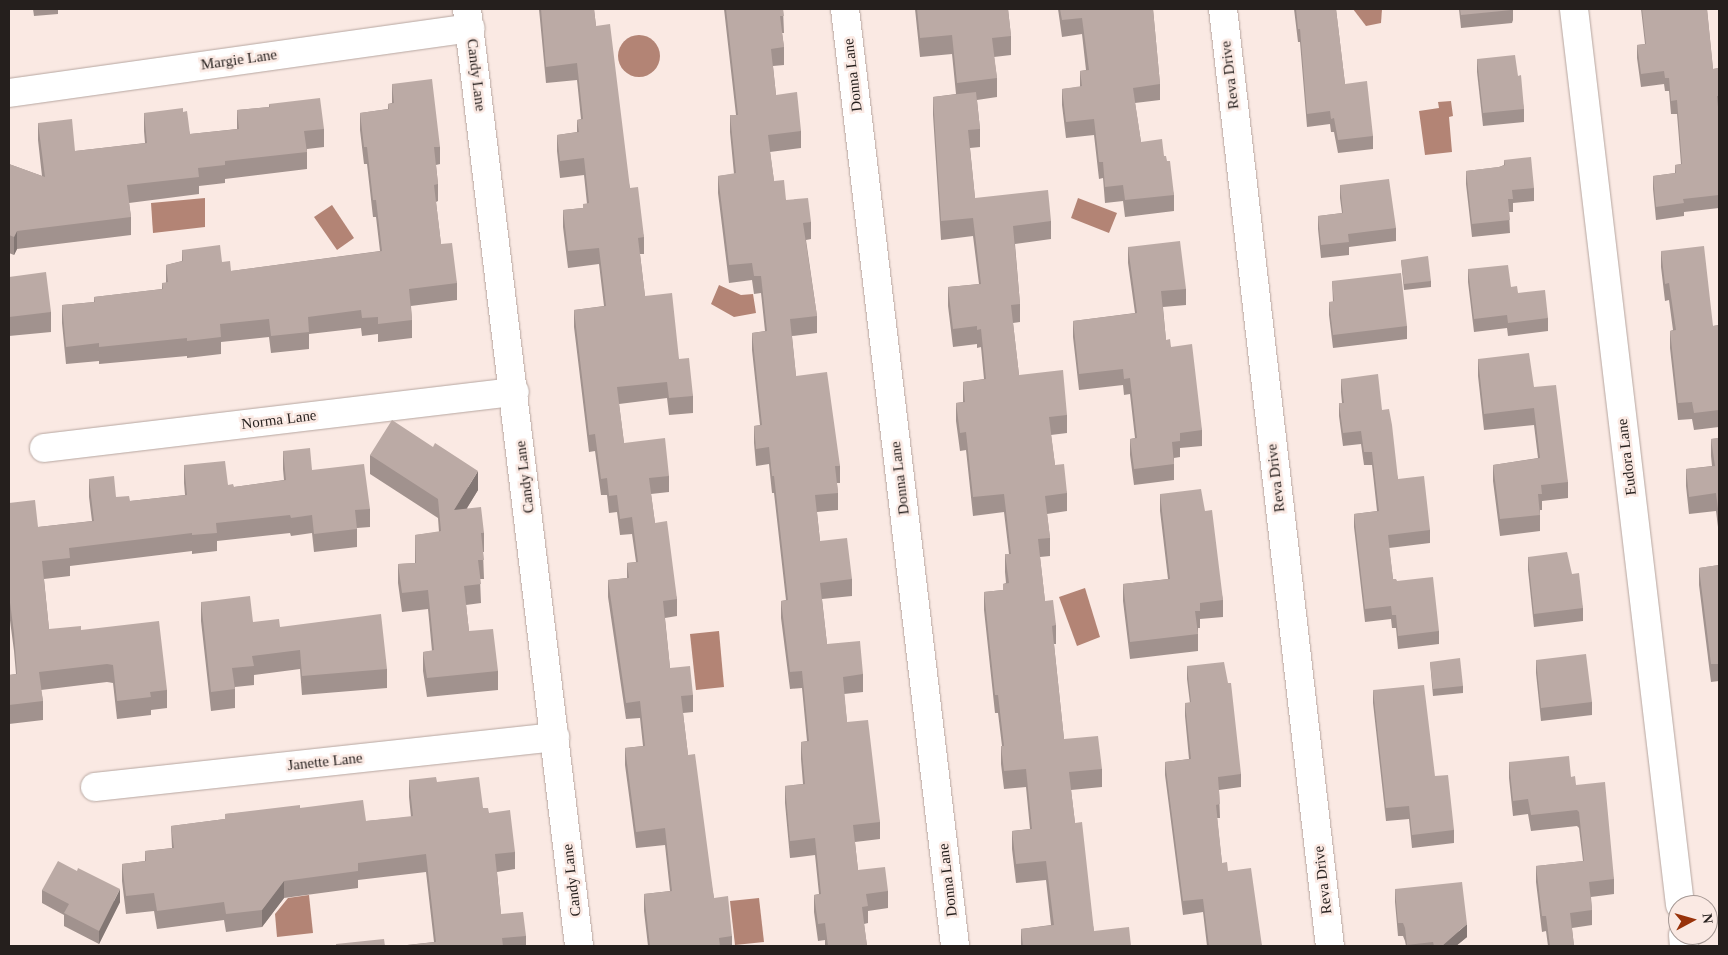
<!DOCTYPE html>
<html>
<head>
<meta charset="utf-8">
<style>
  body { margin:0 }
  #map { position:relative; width:1728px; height:955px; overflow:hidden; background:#fae9e3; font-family:Georgia,serif }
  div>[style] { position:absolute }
  .water>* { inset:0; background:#b38475 }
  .round { border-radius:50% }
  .roads { filter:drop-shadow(0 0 1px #b6a6a0) drop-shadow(0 0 1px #b6a6a0) }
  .minor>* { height:28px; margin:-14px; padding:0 14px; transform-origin:14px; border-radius:14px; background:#fff }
  .wall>* { inset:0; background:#a1928e }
  .shaded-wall>* { inset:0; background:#837774 }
  .building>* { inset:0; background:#bbaaa5 }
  span { translate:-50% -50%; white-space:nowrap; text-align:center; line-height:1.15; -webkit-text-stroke:5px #fae9e3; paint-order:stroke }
  .street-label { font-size:15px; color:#251f1d }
  .frame { position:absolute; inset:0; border:10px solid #251f1d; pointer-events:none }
  .north { position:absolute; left:1668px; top:895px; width:50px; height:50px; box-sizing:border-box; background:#fae9e3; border:1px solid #a59894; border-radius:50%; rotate:84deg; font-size:14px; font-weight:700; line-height:20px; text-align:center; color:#251f1d }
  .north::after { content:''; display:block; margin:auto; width:18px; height:22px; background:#98320a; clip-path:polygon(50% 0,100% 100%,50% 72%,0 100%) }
</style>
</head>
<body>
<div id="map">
  <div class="water">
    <div style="clip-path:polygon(1353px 9px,1382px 9px,1381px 23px,1366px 26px)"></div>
    <div class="round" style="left:618px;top:35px;width:42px;height:42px"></div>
    <div style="clip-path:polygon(1451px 101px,1453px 116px,1449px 117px,1452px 152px,1425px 155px,1419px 111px,1439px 108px,1438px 102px)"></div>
    <div style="clip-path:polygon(205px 198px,205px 227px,153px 233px,151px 203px)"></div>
    <div style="clip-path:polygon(1078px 198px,1117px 213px,1109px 233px,1071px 218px)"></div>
    <div style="clip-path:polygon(332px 205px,354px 238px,337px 250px,314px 217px)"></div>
    <div style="clip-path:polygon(719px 285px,741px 295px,753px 294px,756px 313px,734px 317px,711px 304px)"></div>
    <div style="clip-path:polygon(1085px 588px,1100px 637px,1077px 646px,1059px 597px)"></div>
    <div style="clip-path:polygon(719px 631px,724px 687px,696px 690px,690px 634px)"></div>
    <div style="clip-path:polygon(309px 895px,313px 933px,277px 937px,275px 914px,288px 898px)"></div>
    <div style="clip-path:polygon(759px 898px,764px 942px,735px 945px,730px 901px)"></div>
  </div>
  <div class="roads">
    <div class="minor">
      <div style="left:467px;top:9px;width:944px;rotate:83.18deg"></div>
      <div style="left:845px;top:9px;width:943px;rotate:83.3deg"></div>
      <div style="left:1223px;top:9px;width:943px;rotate:83.49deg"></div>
      <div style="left:1574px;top:9px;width:902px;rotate:83.25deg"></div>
      <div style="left:9px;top:93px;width:466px;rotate:-8deg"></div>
      <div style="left:44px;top:448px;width:474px;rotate:-6.8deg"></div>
      <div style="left:95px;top:787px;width:463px;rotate:-6.2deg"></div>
      <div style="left:1683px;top:935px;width:11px;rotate:85deg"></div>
    </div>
  </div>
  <div class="wall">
    <div style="clip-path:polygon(33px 9px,65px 9px,58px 9px,58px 14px,34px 16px)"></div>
    <div style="clip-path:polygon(539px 9px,594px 9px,596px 26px,630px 188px,644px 237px,644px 254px,640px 254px,645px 296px,679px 359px,693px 396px,693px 413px,669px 415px,667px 398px,619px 404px,624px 443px,669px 476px,669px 492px,651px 494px,655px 523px,677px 599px,677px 616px,665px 618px,670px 668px,693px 695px,693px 712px,683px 713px,688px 755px,714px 898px,732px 936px,732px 946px,648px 946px,644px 911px,644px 894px,670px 891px,665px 845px,636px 848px,625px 765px,625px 748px,643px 746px,640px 718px,626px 719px,608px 597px,608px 580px,627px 578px,627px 563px,636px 562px,632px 534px,620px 535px,617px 512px,609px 513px,607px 495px,601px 495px,595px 451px,589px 452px,574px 327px,574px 310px,604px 306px,599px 264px,568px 268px,563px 227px,563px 210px,583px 208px,587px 204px,584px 175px,560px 178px,557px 151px,557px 135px,577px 132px,577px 120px,581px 119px,577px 80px,546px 83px)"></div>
    <div style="clip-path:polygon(724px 9px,783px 9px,784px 33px,782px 33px,784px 47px,784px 65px,773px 66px,776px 95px,801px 131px,801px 148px,770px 152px,774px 181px,786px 200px,811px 222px,811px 239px,806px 240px,817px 316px,817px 333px,792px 336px,796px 376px,840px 466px,840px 483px,837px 483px,838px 493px,838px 510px,817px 512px,820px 541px,852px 579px,852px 596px,822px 599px,827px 644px,863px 674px,863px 692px,844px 694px,847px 722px,880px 822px,880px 839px,855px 842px,858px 870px,888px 891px,888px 908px,868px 911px,868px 923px,864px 924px,867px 946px,825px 946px,825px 940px,818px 941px,814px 912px,814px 895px,819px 894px,815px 855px,790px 858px,785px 803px,785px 786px,803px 784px,801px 759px,801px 742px,807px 741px,802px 688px,790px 689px,781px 618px,781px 601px,786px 600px,774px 493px,772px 493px,769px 464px,756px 466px,754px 443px,754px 426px,760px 425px,752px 350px,752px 333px,765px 331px,761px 293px,754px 294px,752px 280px,729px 283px,718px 193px,718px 176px,734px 174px,730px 132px,730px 115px,736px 115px)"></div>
    <div style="clip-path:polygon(915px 9px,1008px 9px,1011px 36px,1011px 55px,994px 57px,997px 78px,997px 97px,977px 100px,980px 129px,980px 147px,970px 148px,975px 198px,1051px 221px,1051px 239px,1015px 244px,1020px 304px,1020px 322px,1013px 323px,1019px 375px,1067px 415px,1067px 433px,1051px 435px,1055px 465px,1067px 493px,1067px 511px,1047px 514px,1050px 538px,1050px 556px,1040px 557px,1045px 601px,1056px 625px,1056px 644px,1054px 644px,1064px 739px,1102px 769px,1102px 787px,1071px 790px,1075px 823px,1094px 931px,1131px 946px,1021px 946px,1021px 929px,1051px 925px,1046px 880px,1016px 883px,1012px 849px,1012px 831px,1030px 829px,1026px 787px,1004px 789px,1001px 764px,1001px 746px,1002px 746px,998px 713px,995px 713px,984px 610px,984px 592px,1003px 590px,1003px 584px,1006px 583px,1005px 572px,1005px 554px,1009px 554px,1004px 512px,973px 516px,966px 450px,960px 451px,956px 421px,956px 403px,963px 402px,963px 382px,984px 379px,981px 347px,977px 348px,977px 344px,953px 347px,948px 306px,948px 287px,979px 284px,973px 236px,941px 240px,933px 115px,933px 97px,956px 94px,952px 54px,920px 57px)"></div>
    <div style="clip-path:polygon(1058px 9px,1153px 9px,1160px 84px,1160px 100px,1135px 103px,1141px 142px,1164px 156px,1174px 195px,1174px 211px,1125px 217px,1123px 201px,1105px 203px,1103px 178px,1099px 179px,1094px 135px,1066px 138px,1062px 105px,1062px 89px,1080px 87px,1080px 71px,1086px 70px,1082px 34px,1062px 37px)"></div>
    <div style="clip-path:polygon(1294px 9px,1336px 9px,1345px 84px,1373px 136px,1373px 149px,1338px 153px,1334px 132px,1331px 132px,1330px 124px,1307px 127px,1300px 42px,1298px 42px)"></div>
    <div style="clip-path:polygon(1459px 9px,1513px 9px,1513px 20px,1512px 23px,1461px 28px)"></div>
    <div style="clip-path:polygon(1641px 9px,1707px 9px,1713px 69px,1719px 68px,1719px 109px,1718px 109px,1719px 118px,1719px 208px,1684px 212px,1684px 216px,1656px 220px,1653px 189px,1653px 176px,1675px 173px,1675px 165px,1681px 164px,1677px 114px,1671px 114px,1669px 91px,1665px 91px,1664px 84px,1641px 87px,1637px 58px,1637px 45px,1645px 44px)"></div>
    <div style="clip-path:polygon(1477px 59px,1518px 76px,1524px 109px,1524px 122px,1483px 126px,1477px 72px)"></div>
    <div style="clip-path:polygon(392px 84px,440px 147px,440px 164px,436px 165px,438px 184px,438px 201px,436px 202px,441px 244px,457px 283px,457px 300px,411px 306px,412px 320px,412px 338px,378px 342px,378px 334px,362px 336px,361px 328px,309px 334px,309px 349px,271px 353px,269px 337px,221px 342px,221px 354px,187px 358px,187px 356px,99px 364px,99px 361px,66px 364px,62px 323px,62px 305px,94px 302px,94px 297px,162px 289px,162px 283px,166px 283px,166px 265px,182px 261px,182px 250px,222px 262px,231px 271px,380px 251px,376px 217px,373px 217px,367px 164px,364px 164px,360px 130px,360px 113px,388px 109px,388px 104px,392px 103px)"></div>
    <div style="clip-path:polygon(269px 104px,324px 129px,324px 147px,307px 149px,307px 169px,225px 179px,225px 183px,199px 186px,199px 194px,129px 203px,131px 217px,131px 235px,17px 249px,14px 255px,9px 253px,9px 164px,42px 176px,38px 140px,38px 123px,75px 151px,145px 143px,144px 131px,144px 113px,183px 112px,190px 134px,237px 129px,237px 110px,269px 107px)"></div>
    <div style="clip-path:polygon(1504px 160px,1534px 188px,1534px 201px,1513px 203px,1513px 212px,1509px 212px,1510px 233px,1472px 237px,1466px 184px,1466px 171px,1499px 167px,1504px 165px)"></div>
    <div style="clip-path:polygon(1340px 185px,1396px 228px,1396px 241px,1349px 247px,1349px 255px,1321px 258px,1318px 229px,1318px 216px,1342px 213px,1340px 198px)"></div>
    <div style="clip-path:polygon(1128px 247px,1186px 289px,1186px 305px,1163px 307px,1166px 340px,1171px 347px,1202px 430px,1202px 446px,1180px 448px,1180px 457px,1174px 458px,1174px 480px,1134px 485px,1130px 455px,1130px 439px,1135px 438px,1130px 394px,1124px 395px,1123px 385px,1079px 390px,1073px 337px,1073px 321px,1135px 313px,1128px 263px)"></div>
    <div style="clip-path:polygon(1661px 251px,1713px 326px,1719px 325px,1719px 427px,1694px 430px,1692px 419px,1678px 420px,1670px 348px,1670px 331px,1673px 330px,1669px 300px,1665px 301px,1661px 267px)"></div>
    <div style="clip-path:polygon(1401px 260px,1431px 281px,1431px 287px,1404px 290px)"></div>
    <div style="clip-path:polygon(1468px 269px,1511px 287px,1548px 318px,1548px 331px,1508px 336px,1507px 328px,1474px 332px,1468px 282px)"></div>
    <div style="clip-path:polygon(9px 277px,51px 312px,51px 332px,9px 336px)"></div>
    <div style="clip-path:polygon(1332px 281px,1407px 326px,1407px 339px,1333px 348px,1329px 315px,1329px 302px,1333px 302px)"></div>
    <div style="clip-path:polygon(1478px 359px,1534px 387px,1568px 482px,1568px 498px,1542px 501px,1542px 510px,1540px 510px,1540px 531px,1500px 536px,1493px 481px,1493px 465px,1538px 458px,1534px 425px,1484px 430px,1478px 376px)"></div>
    <div style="clip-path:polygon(1341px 379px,1382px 410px,1398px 479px,1430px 530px,1430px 543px,1389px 548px,1393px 579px,1397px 581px,1439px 631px,1439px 644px,1398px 649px,1396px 628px,1392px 628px,1391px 619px,1365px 622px,1354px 527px,1354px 514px,1377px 511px,1372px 465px,1364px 465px,1361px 444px,1343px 446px,1339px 416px,1339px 403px,1342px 403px,1341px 392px)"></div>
    <div style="clip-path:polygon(1719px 438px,1719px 527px,1718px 527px,1716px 511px,1689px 514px,1686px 486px,1686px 469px,1712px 466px,1711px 456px,1711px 439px)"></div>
    <div style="clip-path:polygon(283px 451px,312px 470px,370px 509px,370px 527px,357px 528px,357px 547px,314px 552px,312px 533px,291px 536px,290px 533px,217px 541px,217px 551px,192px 554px,192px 551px,70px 566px,70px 576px,44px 579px,49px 629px,81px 630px,167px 690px,167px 708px,151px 710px,151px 715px,117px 719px,113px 683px,107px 682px,41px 690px,43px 701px,43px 720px,9px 724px,9px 675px,16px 674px,14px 651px,9px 613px,9px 503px,38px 527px,92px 521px,89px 497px,89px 479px,116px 497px,130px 501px,185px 495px,184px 483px,184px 465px,228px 485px,234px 487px,284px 480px,283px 469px)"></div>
    <div style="clip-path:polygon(370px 455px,478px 490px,467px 508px,484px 533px,484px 552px,483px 552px,484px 579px,480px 579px,481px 603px,466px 605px,469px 631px,498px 671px,498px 690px,427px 697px,423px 671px,423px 652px,432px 651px,428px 609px,402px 612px,398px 583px,398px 564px,415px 563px,415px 535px,439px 532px,438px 518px,370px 474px)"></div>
    <div style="clip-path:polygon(1160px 494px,1205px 511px,1223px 600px,1223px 617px,1200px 619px,1200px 628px,1198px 628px,1198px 651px,1130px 659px,1123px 601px,1123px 584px,1168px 579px,1160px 511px)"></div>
    <div style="clip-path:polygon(1528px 557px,1572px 574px,1583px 608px,1583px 621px,1534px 627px,1528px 570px)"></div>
    <div style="clip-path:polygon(1719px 565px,1719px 681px,1711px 682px,1699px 585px,1699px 568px)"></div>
    <div style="clip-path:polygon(201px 602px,253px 622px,280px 627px,387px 669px,387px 688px,302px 695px,300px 669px,254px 675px,254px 685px,235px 687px,235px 708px,211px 711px,201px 621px)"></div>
    <div style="clip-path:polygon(1536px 660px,1592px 702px,1592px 715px,1541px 721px,1536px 673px)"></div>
    <div style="clip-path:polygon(1430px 662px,1463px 686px,1463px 693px,1433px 696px)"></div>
    <div style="clip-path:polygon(1187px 666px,1241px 774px,1241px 787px,1219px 790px,1220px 818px,1217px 818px,1222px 863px,1228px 871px,1262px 946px,1207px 946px,1203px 912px,1183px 915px,1165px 775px,1165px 762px,1189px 759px,1185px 716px,1185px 703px,1190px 703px,1187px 679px)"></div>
    <div style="clip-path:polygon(1373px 690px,1454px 830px,1454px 843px,1412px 848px,1409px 819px,1386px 821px,1373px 703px)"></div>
    <div style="clip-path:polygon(1509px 762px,1571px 777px,1576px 785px,1614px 879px,1614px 894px,1591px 897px,1592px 910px,1592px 925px,1572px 928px,1574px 946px,1548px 946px,1546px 931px,1542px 932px,1536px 882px,1536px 866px,1583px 861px,1579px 828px,1577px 826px,1531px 831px,1528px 814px,1513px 816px,1509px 778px)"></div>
    <div style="clip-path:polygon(409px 780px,437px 782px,483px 808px,489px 813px,515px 852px,515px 869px,497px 872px,501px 914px,526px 936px,526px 946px,398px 946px,434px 942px,426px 872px,358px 880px,358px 888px,284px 898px,262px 927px,226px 932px,224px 920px,157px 929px,154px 911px,126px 914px,122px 881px,122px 864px,145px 861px,145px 851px,172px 848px,171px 826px,225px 819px,225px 814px,300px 808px,366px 821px,411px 817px,409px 797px)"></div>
    <div style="clip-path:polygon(1395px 889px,1467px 937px,1456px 946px,1406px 946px,1405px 941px,1403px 936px,1398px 936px,1395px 902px)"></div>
    <div style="clip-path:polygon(42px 890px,120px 902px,99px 944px,64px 926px,64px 915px,42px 903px)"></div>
  </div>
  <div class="shaded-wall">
    <div style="clip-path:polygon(17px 231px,17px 249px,14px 255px,14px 237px)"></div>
    <div style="clip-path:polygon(478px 471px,478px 490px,454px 529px,454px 510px)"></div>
    <div style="clip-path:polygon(284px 881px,284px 898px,262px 927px,262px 910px)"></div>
    <div style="clip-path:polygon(120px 889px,120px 902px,99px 944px,99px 931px)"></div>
    <div style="clip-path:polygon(1467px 924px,1467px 937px,1456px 946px,1442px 946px)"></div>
  </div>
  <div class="building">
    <div style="clip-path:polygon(541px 9px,594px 9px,596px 26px,610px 24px,630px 188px,638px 187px,644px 237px,638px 238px,645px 296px,672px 293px,679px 359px,689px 358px,693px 396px,669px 398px,667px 382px,617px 387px,624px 443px,665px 438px,669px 476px,649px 478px,655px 523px,667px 521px,677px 599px,663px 601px,670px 668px,690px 666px,693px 695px,681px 696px,688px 755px,695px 754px,714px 898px,728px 896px,732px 936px,719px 938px,720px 946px,650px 946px,644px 894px,672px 891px,665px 828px,636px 832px,625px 748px,645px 746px,640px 701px,626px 703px,608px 580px,629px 578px,627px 563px,638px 562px,632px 517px,620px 519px,617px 495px,609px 496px,607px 478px,601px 479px,595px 434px,589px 435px,574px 310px,606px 306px,599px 248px,568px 251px,563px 210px,583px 208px,583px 204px,589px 203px,584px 158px,560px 161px,557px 135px,579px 132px,577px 120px,583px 119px,577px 63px,546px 67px)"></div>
    <div style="clip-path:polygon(726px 9px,783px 9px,784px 16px,780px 16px,784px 47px,771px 49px,776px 95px,797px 92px,801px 131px,768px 135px,774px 181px,784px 180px,786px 200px,808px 198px,811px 222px,803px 223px,817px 316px,790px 319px,796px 376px,827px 372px,840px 466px,835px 466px,838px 493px,815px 495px,820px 541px,847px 538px,852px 579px,820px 583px,827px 644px,860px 641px,863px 674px,843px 677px,847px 722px,868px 720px,880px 822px,853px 825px,858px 870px,885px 867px,888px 891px,866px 894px,868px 906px,862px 907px,867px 946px,828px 946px,825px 923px,818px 924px,814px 895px,821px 894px,815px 838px,790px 841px,785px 786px,805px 784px,801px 742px,809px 741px,802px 671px,790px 672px,781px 601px,788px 600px,774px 476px,772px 476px,769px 447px,756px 449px,754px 426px,762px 425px,752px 333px,767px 331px,761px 276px,754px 276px,752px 263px,729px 265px,718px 176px,736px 173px,730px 115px,738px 115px)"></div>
    <div style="clip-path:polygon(917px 9px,1008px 9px,1011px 36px,992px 38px,997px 78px,957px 83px,952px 35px,920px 38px)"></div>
    <div style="clip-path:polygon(1060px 9px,1153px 9px,1160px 84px,1133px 88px,1141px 142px,1162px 139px,1164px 156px,1166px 156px,1167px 161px,1170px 161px,1174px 195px,1125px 200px,1123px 185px,1105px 187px,1103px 162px,1099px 162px,1094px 119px,1066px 122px,1062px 89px,1082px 86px,1080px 71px,1089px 70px,1082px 18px,1062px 20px)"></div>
    <div style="clip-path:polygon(1296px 9px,1336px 9px,1345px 84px,1367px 81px,1373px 136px,1338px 140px,1334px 118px,1331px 119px,1330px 111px,1307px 114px,1300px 29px,1298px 29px)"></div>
    <div style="clip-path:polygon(1460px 9px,1513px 9px,1512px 10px,1461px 15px)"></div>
    <div style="clip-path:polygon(1642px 9px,1707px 9px,1713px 69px,1719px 68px,1719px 96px,1717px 96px,1719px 118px,1719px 195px,1683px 199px,1684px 203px,1656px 207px,1653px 176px,1676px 173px,1675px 165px,1682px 164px,1677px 100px,1671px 101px,1669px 78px,1665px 78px,1664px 71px,1641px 74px,1637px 45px,1646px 44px)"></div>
    <div style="clip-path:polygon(1515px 55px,1518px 76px,1521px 75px,1524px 109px,1483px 113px,1477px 59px)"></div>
    <div style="clip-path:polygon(432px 79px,440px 147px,434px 147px,438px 184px,434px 185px,441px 244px,452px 243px,457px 283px,409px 289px,412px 320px,378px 324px,378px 317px,362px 318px,361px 310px,308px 317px,309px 332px,271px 336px,269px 319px,220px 324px,221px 337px,187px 341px,187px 338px,99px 347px,99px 343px,66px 347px,62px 305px,95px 302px,94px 297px,163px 289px,162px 283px,168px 282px,166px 265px,183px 261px,182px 250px,220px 245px,222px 262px,230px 261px,231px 271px,382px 251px,376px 200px,373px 200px,367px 147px,364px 147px,360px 113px,389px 109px,388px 104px,394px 103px,392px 84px)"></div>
    <div style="clip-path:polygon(976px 92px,980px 129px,968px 130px,975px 198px,1048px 190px,1051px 221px,1013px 226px,1020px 304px,1011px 305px,1019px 375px,1063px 370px,1067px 415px,1049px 417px,1055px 465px,1064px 464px,1067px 493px,1045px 496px,1050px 538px,1038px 539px,1045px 601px,1053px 600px,1056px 625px,1052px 626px,1064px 739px,1098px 736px,1102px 769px,1069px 772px,1075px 823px,1082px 822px,1094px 931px,1129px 927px,1131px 946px,1023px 946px,1021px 929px,1054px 925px,1046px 861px,1016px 864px,1012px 831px,1032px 829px,1026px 769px,1004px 771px,1001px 746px,1004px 746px,998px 695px,995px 695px,984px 592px,1003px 590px,1003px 584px,1009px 583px,1005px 554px,1011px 554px,1004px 494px,973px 497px,966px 432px,960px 433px,956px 403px,965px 402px,963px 382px,986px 379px,981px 329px,977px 330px,977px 326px,953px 329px,948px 287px,981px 284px,973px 218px,941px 221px,933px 97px)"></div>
    <div style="clip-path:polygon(320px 98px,324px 129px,304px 131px,307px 152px,225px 161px,225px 165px,198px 168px,199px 177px,127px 185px,131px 217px,17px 231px,14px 237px,9px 235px,9px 164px,45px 177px,38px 123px,72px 119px,75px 151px,147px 143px,144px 113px,183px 108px,183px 112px,187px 111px,190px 134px,239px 129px,237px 110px,270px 107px,269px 104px)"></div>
    <div style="clip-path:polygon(1531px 157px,1534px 188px,1512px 190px,1513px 199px,1508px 199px,1510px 220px,1472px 224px,1466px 171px,1499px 167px,1505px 165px,1504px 160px)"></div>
    <div style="clip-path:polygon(1389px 179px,1396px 228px,1348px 234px,1349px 242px,1321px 245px,1318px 216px,1343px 213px,1340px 185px)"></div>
    <div style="clip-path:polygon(1180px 241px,1186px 289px,1161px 291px,1166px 340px,1170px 339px,1171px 347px,1192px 344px,1202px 430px,1180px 433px,1180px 441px,1172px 442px,1174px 464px,1134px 469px,1130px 439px,1137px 438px,1130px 378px,1124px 379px,1123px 369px,1079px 374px,1073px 321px,1137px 313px,1128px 247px)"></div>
    <div style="clip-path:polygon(1704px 246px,1713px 326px,1719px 325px,1719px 410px,1694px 413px,1692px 402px,1678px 403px,1670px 331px,1676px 330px,1669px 283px,1665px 284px,1661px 251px)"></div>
    <div style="clip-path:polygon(1428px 256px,1431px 281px,1404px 284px,1401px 260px)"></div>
    <div style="clip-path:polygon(1508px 265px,1511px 287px,1517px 286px,1518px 293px,1545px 290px,1548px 318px,1508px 323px,1507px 315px,1474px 319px,1468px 269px)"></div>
    <div style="clip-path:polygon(46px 272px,51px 312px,9px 317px,9px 277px)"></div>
    <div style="clip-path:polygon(1401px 273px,1407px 326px,1333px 335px,1329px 302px,1334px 301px,1332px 281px)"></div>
    <div style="clip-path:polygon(1529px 353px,1534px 387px,1556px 385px,1568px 482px,1541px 485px,1542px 494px,1538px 494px,1540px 515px,1500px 519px,1493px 465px,1540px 458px,1534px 408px,1484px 414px,1478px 359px)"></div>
    <div style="clip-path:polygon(1378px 374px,1382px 410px,1389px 409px,1392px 425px,1398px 479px,1424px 476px,1430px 530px,1388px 535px,1393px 579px,1396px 579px,1397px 581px,1433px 577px,1439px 631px,1398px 636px,1396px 615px,1392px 615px,1391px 606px,1365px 609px,1354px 514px,1379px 511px,1372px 452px,1364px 452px,1361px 431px,1343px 433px,1339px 403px,1344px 403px,1341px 379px)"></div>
    <div style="clip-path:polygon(392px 420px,433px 447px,435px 443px,478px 471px,454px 510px,481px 507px,484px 533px,481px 533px,484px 560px,478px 560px,481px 584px,464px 586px,469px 631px,493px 629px,498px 671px,427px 678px,423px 652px,434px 650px,428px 590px,402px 593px,398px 564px,416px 563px,415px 535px,441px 531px,438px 499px,370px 455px)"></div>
    <div style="clip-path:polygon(1719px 438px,1719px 509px,1718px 509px,1716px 493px,1689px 497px,1686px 469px,1715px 466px,1711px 439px)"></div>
    <div style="clip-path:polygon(310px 448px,312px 470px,364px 464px,370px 509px,355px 510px,357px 529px,314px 534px,312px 515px,291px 518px,290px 515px,216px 523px,217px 533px,192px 535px,192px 533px,69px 548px,70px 558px,42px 561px,49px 629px,81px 626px,81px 630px,159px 621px,167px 690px,150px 692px,151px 697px,117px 701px,113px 665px,107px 664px,39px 672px,43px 701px,9px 705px,9px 675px,17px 674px,14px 633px,9px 595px,9px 503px,35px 500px,38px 527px,94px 521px,89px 479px,114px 476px,116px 497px,129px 496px,130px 501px,187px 495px,184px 465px,225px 461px,228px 485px,233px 484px,234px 487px,286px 480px,283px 451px)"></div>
    <div style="clip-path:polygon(1201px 489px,1205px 511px,1212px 510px,1223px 600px,1200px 603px,1200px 611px,1195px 611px,1198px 634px,1130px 642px,1123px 584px,1170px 579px,1160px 494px)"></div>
    <div style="clip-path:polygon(1567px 552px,1572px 574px,1579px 573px,1583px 608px,1534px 614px,1528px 557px)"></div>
    <div style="clip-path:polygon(1719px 565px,1719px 664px,1711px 664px,1699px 568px)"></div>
    <div style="clip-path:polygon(250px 596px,253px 622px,279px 619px,280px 627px,381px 614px,387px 669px,302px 676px,300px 650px,252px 656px,254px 666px,232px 668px,235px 689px,211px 692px,201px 602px)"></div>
    <div style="clip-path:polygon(1586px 654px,1592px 702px,1541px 708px,1536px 660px)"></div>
    <div style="clip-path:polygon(1460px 658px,1463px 686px,1433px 689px,1430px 662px)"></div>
    <div style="clip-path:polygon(1224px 662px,1228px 683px,1231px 683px,1241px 774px,1218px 777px,1220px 804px,1216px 805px,1222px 863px,1227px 862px,1228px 871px,1251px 868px,1262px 946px,1209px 946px,1203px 899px,1183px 901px,1165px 762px,1191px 759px,1185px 703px,1191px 702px,1187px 666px)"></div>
    <div style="clip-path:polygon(1424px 685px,1435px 776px,1448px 775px,1454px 830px,1412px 835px,1409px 806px,1386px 808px,1373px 690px)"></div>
    <div style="clip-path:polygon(1569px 756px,1571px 777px,1575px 776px,1576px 785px,1605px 782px,1614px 879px,1589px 882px,1592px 910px,1570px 913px,1574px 946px,1550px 946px,1546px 916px,1542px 916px,1536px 866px,1584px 861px,1579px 812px,1577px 810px,1531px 815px,1528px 799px,1513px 801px,1509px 762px)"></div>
    <div style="clip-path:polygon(436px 777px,437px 782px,479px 777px,483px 808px,488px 808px,489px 813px,510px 810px,515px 852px,495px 854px,501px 914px,523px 912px,526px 936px,502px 938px,503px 946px,398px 946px,436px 942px,426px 854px,358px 863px,358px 871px,284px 881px,262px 910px,226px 914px,224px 902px,157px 911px,154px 893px,126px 896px,122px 864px,146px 861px,145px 851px,174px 848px,171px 826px,225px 819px,225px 814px,300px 805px,300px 808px,363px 800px,366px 821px,413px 816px,409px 780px)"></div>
    <div style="clip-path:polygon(58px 861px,77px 871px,78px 868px,120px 889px,99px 931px,64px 913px,69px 904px,42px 890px)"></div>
    <div style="clip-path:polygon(1462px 882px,1467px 924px,1442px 946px,1434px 946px,1433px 942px,1407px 945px,1405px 928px,1403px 923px,1398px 923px,1395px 889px)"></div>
    <div style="clip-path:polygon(384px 939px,385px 946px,336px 946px,336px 944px)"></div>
  </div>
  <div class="street-label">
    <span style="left:239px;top:60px;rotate:-8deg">Margie Lane</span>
    <span style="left:476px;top:75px;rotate:83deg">Candy Lane</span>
    <span style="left:853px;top:75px;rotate:-97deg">Donna Lane</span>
    <span style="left:1230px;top:75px;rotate:-97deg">Reva Drive</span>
    <span style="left:279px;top:420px;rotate:-7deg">Norma Lane</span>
    <span style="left:1627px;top:457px;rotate:-97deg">Eudora Lane</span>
    <span style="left:525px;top:477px;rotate:-97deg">Candy Lane</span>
    <span style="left:900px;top:478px;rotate:-97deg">Donna Lane</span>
    <span style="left:1276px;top:478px;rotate:-97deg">Reva Drive</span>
    <span style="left:325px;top:762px;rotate:-6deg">Janette Lane</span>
    <span style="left:572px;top:880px;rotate:-97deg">Candy Lane</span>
    <span style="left:948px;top:880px;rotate:-97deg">Donna Lane</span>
    <span style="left:1323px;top:880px;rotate:-97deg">Reva Drive</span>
  </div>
  <div class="frame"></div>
  <div class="north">N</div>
</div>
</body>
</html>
